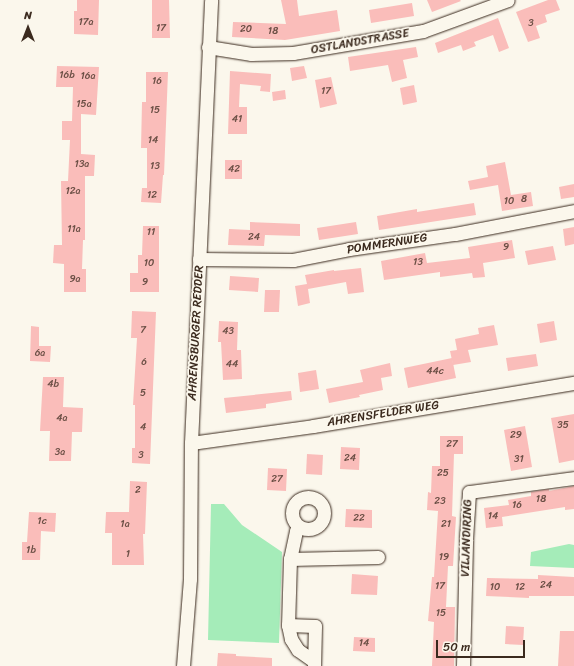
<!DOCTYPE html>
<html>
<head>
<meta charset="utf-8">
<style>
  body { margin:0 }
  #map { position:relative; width:574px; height:666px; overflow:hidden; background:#fbf7ec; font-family:Sriracha,sans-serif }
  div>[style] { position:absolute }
  .green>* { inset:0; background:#a5ecb9 }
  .building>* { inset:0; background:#fabdba }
  .roads { filter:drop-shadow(0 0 1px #3b2a1e) drop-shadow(0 0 1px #3b2a1e) }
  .street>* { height:13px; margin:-6.5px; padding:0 6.5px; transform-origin:6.5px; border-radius:6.5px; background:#fbf7ec }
  .street>.ring { margin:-6.5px; padding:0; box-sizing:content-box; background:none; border:13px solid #fbf7ec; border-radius:50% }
  span { translate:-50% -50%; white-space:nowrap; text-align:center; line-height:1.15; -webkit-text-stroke:3.5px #fbf7ec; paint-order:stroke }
  .number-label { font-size:10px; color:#6b4f45 }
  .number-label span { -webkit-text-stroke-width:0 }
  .street-label { font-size:12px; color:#3b2a1e }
  .north { position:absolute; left:8px; top:8px; width:40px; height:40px; -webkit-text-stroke:3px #fbf7ec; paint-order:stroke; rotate:0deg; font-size:11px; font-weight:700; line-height:16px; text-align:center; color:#3b2a1e }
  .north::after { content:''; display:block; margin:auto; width:14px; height:18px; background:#3b2a1e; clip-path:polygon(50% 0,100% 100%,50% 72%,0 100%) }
  .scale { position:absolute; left:436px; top:640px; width:89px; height:18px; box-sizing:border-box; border:2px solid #3b2a1e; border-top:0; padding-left:5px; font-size:12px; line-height:14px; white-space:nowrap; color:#3b2a1e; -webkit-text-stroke:3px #fbf7ec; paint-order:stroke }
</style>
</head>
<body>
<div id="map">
  <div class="green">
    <div style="clip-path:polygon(211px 504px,224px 504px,242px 525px,282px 552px,279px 643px,208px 640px)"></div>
    <div style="clip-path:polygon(569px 544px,574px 545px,574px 568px,530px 566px,531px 552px)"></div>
  </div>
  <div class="building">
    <div style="clip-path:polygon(77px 0,99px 0,98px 35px,74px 34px,74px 11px,77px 11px)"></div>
    <div style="clip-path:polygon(152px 0,169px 0,170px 38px,152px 38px)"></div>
    <div style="clip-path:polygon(281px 0,297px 0,299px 16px,337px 10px,340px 31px,285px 40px,232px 37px,233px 22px,286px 24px)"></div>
    <div style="clip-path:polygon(427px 0,460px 0,461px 1px,432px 12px)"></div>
    <div style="clip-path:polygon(548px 0,556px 0,560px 10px,545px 15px,547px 22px,536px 26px,540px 38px,528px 42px,516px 12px)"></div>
    <div style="clip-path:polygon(412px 3px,414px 16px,371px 23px,369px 10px)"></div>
    <div style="clip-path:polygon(498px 18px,509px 48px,499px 52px,493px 35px,474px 42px,476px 46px,463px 51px,461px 45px,438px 53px,435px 43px)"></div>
    <div style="clip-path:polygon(416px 47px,418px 57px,403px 60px,407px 78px,392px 82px,388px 65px,350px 71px,348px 57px)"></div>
    <div style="clip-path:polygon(57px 66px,99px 67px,96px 115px,81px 114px,81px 154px,95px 155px,94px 176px,85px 176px,85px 240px,83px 240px,82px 269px,86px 269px,86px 292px,64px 292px,64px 264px,53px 263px,54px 245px,62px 245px,61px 181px,68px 181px,70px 140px,62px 140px,62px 121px,72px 121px,73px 87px,56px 87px)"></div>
    <div style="clip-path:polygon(304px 66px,307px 78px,292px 81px,290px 68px)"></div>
    <div style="clip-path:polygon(230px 71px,271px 74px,270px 92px,260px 91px,261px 86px,240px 84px,239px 107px,247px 107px,247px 134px,228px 134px)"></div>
    <div style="clip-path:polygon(146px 72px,168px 72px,164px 175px,163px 175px,161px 203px,141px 202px,142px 188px,147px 188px,147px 148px,141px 148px,142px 102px,146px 102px)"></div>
    <div style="clip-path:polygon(331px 77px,337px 104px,320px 108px,315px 80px)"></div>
    <div style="clip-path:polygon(414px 85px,417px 102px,403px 105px,400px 88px)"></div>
    <div style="clip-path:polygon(285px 90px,286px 99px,273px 101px,272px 92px)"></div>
    <div style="clip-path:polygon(225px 160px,242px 160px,242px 179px,225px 179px)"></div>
    <div style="clip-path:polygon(505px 162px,511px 195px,531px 192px,533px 206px,502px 211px,498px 185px,470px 190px,468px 181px,488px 177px,486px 166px)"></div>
    <div style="clip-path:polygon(574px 184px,574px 197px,561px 199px,559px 187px)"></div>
    <div style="clip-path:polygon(474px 203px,476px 215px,379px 230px,377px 216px,417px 209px,417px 212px)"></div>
    <div style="clip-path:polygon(250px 222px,300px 224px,300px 236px,265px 235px,264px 246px,228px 245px,229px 229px,250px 230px)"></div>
    <div style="clip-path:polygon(356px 222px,358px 234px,319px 240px,317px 228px)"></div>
    <div style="clip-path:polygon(143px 226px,159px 226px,159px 292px,130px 292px,130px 273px,138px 273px,138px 255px,142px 255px)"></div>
    <div style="clip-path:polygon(574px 227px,574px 244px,565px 246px,563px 229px)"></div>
    <div style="clip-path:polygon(512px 240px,515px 258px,483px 263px,485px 277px,473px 278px,472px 273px,440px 277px,440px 272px,384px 280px,381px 261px,425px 253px,427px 263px,470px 258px,468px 247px)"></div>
    <div style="clip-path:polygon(553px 246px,556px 260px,528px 265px,525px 251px)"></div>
    <div style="clip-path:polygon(361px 268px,364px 292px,348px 294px,346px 282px,308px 289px,310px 303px,298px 306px,295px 286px,307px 284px,305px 275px,334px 270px,334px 271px)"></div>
    <div style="clip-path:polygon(230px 276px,259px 278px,258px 292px,229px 290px)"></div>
    <div style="clip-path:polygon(265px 290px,280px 290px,279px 312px,264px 312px)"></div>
    <div style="clip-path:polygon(132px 311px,156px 312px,150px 464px,132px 463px,132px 448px,135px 448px,135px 405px,133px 405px,137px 338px,131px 338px)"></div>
    <div style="clip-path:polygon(219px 321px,238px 322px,237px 350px,241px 350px,242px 379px,223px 380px,221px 342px,218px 342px)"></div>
    <div style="clip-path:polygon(554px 321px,557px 340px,540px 343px,537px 324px)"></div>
    <div style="clip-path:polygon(494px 325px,498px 345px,468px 350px,471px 362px,453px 365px,450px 351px,457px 350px,455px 339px,479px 334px,478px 328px)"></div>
    <div style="clip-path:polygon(31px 326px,39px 327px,39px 346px,51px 346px,50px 362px,30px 361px)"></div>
    <div style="clip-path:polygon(536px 354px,538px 366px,508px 371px,506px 358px)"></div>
    <div style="clip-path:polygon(452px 358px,456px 378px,408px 388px,404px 368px)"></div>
    <div style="clip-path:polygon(390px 363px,392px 376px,381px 378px,383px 390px,359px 395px,360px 397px,329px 403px,326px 389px,363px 382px,360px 370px)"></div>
    <div style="clip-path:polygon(316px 370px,319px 389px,300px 392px,298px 373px)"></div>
    <div style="clip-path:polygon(43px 377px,64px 377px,63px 407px,83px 408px,82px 432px,72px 432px,71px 461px,49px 461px,50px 431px,40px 431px)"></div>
    <div style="clip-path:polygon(291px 391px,292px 400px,266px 404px,266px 408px,226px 413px,224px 398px)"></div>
    <div style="clip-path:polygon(574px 414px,574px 460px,559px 463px,551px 418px)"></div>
    <div style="clip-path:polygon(525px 426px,532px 467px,511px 471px,504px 430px)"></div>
    <div style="clip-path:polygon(440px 436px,463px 436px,463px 454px,454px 454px,452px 516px,456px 517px,453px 566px,448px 566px,446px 607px,455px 607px,454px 666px,432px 666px,434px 622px,428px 621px,432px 577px,434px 577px,438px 511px,427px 510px,428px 492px,431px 493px,432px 466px,440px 466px)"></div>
    <div style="clip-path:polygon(341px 447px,360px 448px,359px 470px,340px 469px)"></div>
    <div style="clip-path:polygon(307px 454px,323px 455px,322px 475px,306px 474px)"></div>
    <div style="clip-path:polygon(268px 468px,287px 469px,286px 491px,267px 490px)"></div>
    <div style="clip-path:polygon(130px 481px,147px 482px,145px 534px,143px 534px,144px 565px,112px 565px,112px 533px,105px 533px,106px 512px,129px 512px)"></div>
    <div style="clip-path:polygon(574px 486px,574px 509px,565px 510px,565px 507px,502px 517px,503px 526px,486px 528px,484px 508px,509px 505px,508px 500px,531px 496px,531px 492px,549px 489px,549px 491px)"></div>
    <div style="clip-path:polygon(346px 509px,372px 510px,372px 528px,345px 527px)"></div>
    <div style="clip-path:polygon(29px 512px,56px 513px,55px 532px,41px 531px,40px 560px,22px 560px,22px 542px,27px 542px)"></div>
    <div style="clip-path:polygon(352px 574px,378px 576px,377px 595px,351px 594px)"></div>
    <div style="clip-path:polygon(538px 575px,574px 577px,574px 596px,529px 596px,529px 598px,486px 596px,487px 578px,538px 579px)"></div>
    <div style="clip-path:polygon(506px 626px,524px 627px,523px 645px,505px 644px)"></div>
    <div style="clip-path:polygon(560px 631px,574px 631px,574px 666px,558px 666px)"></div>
    <div style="clip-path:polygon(354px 637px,375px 638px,375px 652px,353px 651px)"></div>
    <div style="clip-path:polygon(218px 653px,236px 654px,236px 656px,272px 658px,272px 666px,217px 666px)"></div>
  </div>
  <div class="roads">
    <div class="street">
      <div style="left:208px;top:47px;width:44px;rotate:9.2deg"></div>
      <div style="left:251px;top:54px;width:42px;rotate:-1.4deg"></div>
      <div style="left:293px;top:53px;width:132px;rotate:-9.6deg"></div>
      <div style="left:423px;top:31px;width:90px;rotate:-20deg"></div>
      <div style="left:199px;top:259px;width:94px;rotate:0.6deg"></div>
      <div style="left:293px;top:260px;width:57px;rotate:-11.1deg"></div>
      <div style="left:349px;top:249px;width:107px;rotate:-8.1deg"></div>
      <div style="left:455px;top:234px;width:121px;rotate:-10.9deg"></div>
      <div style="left:191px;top:443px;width:123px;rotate:-7.9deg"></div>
      <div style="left:313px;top:426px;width:265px;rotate:-9.4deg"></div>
      <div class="ring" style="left:292px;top:497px;width:19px;height:19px"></div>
      <div style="left:298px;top:526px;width:5px;rotate:112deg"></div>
      <div style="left:296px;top:531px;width:29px;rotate:102deg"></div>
      <div style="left:290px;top:559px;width:66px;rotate:91.7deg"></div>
      <div style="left:288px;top:625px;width:27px;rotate:2deg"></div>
      <div style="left:315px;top:626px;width:40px;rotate:91.4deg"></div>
      <div style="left:290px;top:559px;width:88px;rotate:-1.3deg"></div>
      <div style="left:288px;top:625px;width:14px;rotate:78deg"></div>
      <div style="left:291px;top:639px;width:13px;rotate:58deg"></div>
      <div style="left:298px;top:650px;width:19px;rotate:35deg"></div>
      <div style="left:183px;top:666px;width:87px;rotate:-85.4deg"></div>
      <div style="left:190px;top:579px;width:136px;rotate:-89.6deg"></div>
      <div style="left:191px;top:443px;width:443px;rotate:-87.4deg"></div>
      <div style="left:463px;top:666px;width:127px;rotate:-88.6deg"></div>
      <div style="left:466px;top:539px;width:47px;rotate:-86.3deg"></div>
      <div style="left:469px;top:492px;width:106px;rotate:-7.6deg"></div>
    </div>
  </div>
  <div class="number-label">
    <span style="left:86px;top:23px">17a</span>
    <span style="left:531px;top:24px">3</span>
    <span style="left:161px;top:29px">17</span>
    <span style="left:246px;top:30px">20</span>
    <span style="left:273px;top:32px">18</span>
    <span style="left:67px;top:76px">16b</span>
    <span style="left:88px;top:77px">16a</span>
    <span style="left:157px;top:82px">16</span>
    <span style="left:326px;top:92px">17</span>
    <span style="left:84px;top:105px">15a</span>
    <span style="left:155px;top:111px">15</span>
    <span style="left:237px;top:120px">41</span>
    <span style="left:153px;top:141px">14</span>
    <span style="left:82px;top:165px">13a</span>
    <span style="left:155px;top:167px">13</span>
    <span style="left:234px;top:170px">42</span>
    <span style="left:73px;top:192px">12a</span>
    <span style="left:152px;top:196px">12</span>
    <span style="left:524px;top:200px">8</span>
    <span style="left:509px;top:202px">10</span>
    <span style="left:74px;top:230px">11a</span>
    <span style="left:151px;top:233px">11</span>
    <span style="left:254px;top:238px">24</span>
    <span style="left:506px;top:248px">9</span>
    <span style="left:418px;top:263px">13</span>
    <span style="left:149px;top:264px">10</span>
    <span style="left:75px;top:280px">9a</span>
    <span style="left:145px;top:283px">9</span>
    <span style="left:143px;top:331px">7</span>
    <span style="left:228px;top:332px">43</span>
    <span style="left:40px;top:354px">6a</span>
    <span style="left:144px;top:363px">6</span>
    <span style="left:232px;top:365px">44</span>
    <span style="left:435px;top:372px">44c</span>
    <span style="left:53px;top:385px">4b</span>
    <span style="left:143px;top:394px">5</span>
    <span style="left:62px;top:419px">4a</span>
    <span style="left:563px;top:426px">35</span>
    <span style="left:143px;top:428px">4</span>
    <span style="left:516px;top:436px">29</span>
    <span style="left:452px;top:445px">27</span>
    <span style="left:60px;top:453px">3a</span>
    <span style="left:141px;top:456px">3</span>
    <span style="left:350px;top:459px">24</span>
    <span style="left:519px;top:460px">31</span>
    <span style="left:443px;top:474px">25</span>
    <span style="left:277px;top:480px">27</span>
    <span style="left:138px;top:491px">2</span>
    <span style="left:541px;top:500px">18</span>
    <span style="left:440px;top:502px">23</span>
    <span style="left:517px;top:506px">16</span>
    <span style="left:493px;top:517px">14</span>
    <span style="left:359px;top:519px">22</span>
    <span style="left:42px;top:522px">1c</span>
    <span style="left:125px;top:525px">1a</span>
    <span style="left:446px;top:525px">21</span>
    <span style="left:31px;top:551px">1b</span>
    <span style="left:128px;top:555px">1</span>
    <span style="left:444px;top:558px">19</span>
    <span style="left:546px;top:586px">24</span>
    <span style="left:440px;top:587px">17</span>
    <span style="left:495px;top:588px">10</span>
    <span style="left:520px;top:588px">12</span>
    <span style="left:441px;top:614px">15</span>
    <span style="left:364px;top:644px">14</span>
  </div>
  <div class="street-label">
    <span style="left:360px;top:42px;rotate:-10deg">OSTLANDSTRASSE</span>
    <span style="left:387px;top:244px;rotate:-9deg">POMMERNWEG</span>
    <span style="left:196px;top:333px;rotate:-87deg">AHRENSBURGER REDDER</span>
    <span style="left:383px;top:414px;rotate:-9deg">AHRENSFELDER WEG</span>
    <span style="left:467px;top:538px;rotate:-88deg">VILJANDIRING</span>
  </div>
  <div class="north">N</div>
  <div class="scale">50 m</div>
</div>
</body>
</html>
